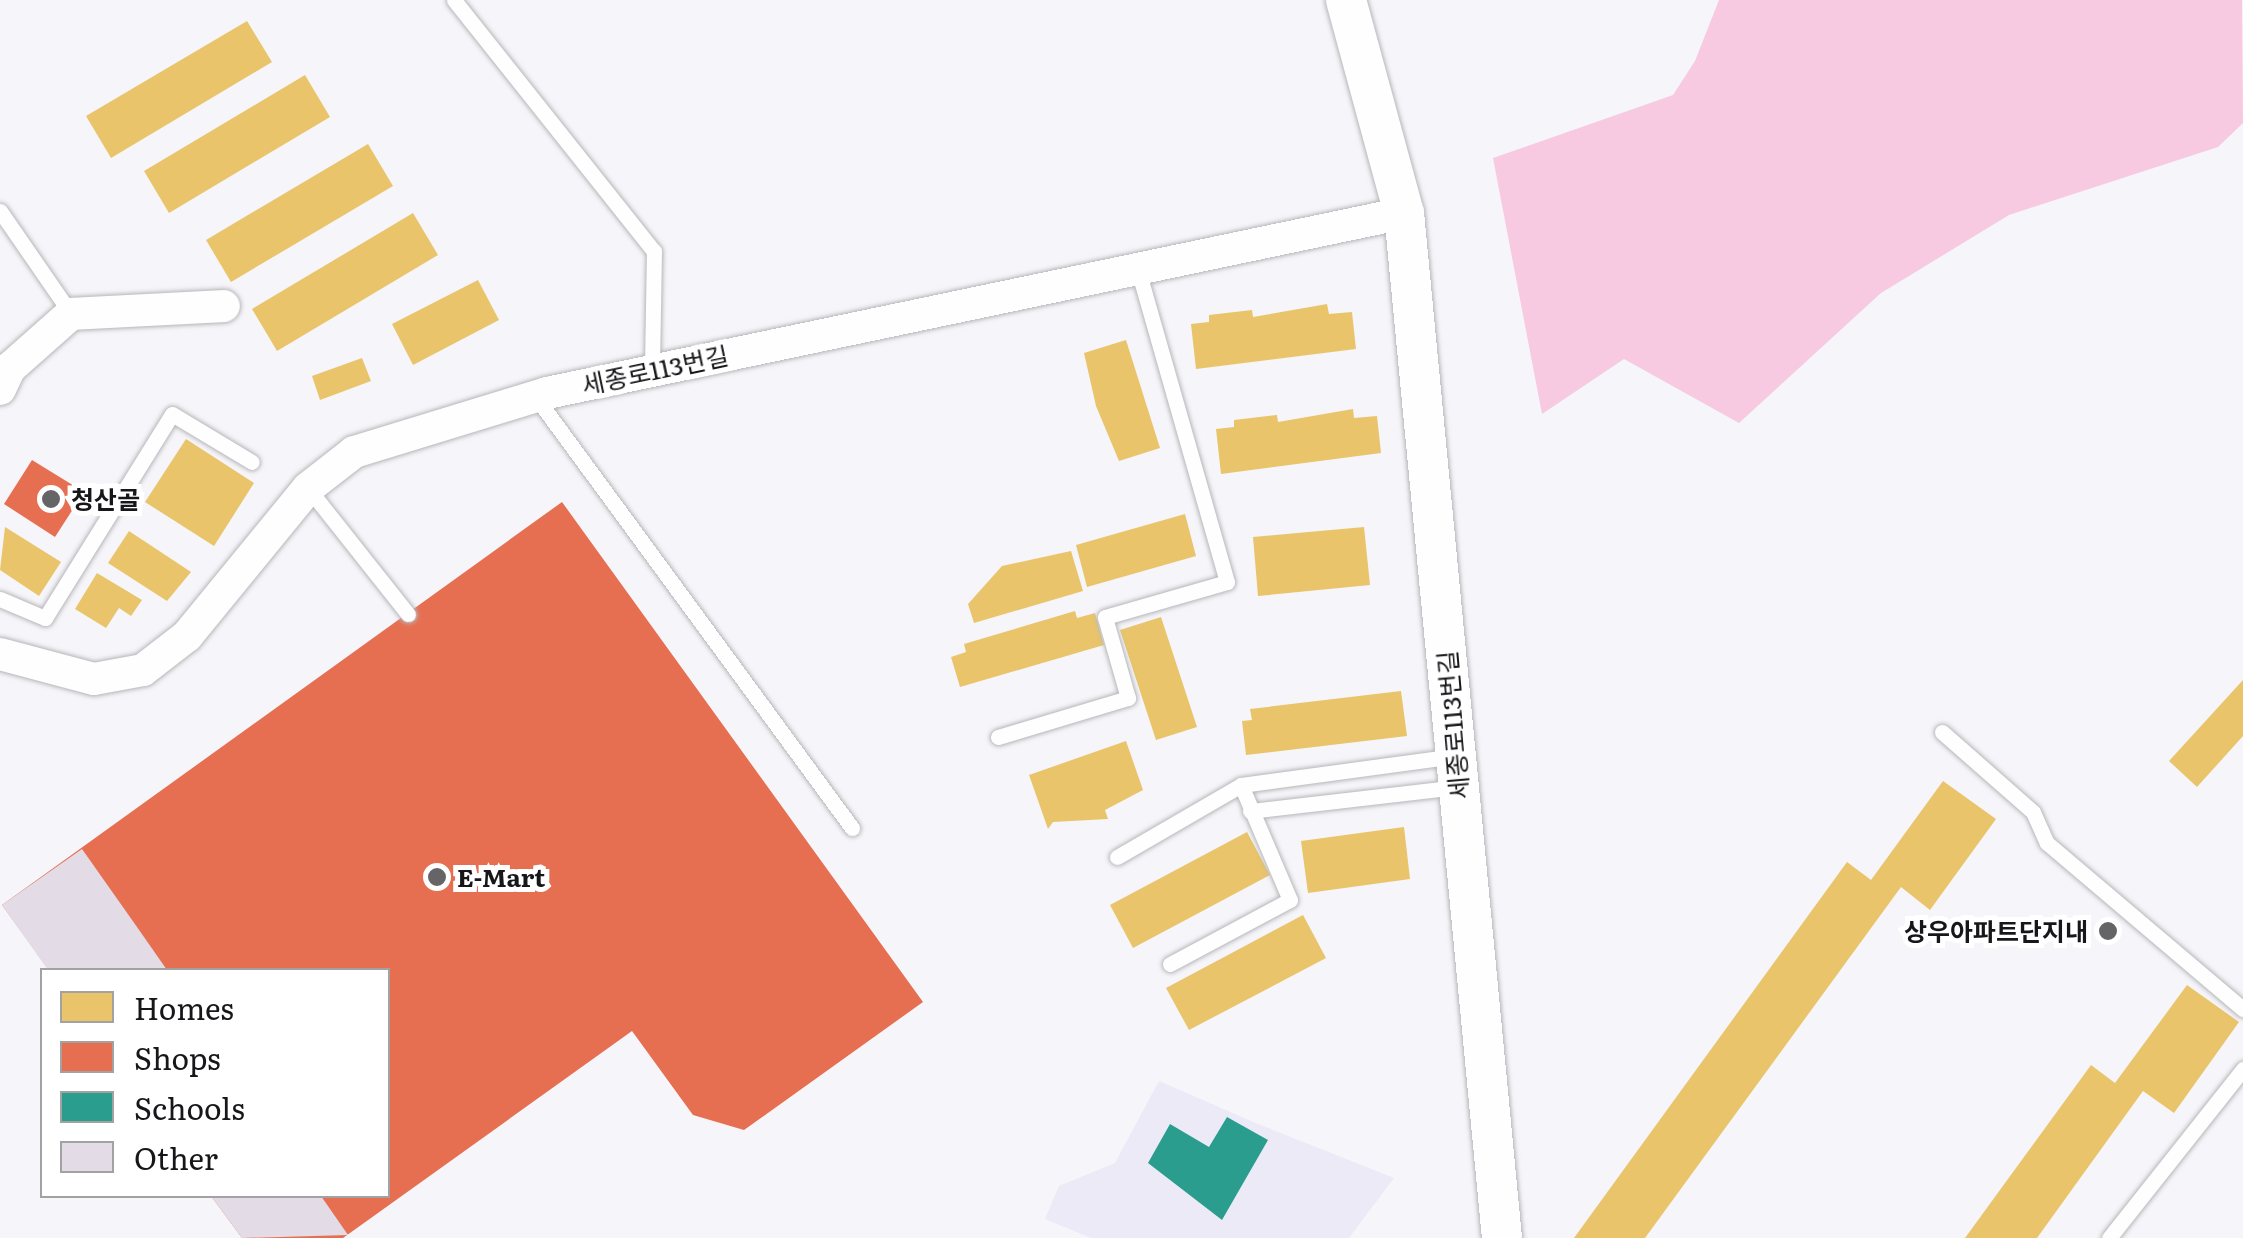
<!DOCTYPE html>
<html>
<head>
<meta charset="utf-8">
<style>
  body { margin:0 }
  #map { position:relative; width:2243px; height:1238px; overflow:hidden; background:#f5f5fa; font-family:Literata,"Noto Sans KR",serif }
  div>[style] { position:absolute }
  .built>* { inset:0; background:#eceaf6 }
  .green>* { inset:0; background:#f7cae1 }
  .homes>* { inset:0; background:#e9c46a }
  .shops>* { inset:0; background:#e76f51 }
  .schools>* { inset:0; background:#2a9d8f }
  .building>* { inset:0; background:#e3dbe6 }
  .roads { filter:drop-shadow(0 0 2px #b7b7ba) drop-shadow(0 0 2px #b7b7ba) }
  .service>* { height:15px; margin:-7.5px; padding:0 7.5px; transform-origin:7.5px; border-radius:7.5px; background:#fefefe }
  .minor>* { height:32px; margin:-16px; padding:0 16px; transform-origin:16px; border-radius:16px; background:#fefefe }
  .tertiary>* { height:40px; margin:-20px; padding:0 20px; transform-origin:20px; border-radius:20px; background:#fefefe }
  .dots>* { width:28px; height:28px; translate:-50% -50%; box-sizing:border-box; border:5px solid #fff; border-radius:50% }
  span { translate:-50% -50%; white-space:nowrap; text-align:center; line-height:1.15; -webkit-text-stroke:10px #fff; paint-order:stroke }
  .street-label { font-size:25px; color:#17171a }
  .poi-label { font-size:25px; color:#17171a; font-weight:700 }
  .left { translate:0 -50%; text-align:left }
  .right { translate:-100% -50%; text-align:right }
  .legend { position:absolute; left:40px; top:968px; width:350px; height:230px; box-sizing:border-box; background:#fff; border:2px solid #a2a2a3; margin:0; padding:12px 18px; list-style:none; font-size:30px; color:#17171a }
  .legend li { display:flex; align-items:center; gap:20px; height:50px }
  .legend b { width:50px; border:2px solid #a2a2a3 }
</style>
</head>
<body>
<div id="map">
  <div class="built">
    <div style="clip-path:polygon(1159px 1081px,1258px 1124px,1394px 1178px,1349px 1238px,1091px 1238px,1045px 1219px,1059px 1186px,1115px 1163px)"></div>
  </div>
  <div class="green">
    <div style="clip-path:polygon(1719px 0,2242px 0,2243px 123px,2218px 147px,2009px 215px,1881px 293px,1739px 423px,1624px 359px,1542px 414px,1493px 158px,1673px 95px,1695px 61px)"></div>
  </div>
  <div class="homes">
    <div style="clip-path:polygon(247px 21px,272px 62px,111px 158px,86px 116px)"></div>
    <div style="clip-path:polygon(305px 75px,330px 117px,169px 213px,144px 171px)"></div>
    <div style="clip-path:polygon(368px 144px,393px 186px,231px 282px,206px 240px)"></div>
    <div style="clip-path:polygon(413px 213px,438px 255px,277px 351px,252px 309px)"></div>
    <div style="clip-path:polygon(478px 280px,499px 320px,413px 365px,392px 324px)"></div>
    <div style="clip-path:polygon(1327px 304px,1329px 314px,1352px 312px,1356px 349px,1196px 369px,1191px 324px,1209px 322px,1209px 315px,1252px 310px,1253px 317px)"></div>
    <div style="clip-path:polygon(1126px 340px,1160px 448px,1119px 461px,1096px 406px,1084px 353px)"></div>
    <div style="clip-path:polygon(362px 358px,371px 381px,320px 400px,312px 376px)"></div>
    <div style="clip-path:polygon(1353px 409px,1354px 418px,1377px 416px,1381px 453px,1221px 474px,1216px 429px,1234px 427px,1234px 420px,1277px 415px,1278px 422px)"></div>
    <div style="clip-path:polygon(186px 439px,254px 483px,214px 546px,145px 502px)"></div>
    <div style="clip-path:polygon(1185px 514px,1196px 556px,1087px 587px,1076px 545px)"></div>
    <div style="clip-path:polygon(5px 527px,61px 562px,39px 596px,0 570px)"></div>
    <div style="clip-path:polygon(1364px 527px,1370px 585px,1258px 596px,1253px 537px)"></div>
    <div style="clip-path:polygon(129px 531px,191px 572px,167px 601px,108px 563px)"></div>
    <div style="clip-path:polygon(1071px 551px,1083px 591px,974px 623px,968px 604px,1002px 566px)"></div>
    <div style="clip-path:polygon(97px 573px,142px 600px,131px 616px,119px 608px,106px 628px,75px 609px)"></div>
    <div style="clip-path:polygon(1075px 611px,1077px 618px,1095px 613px,1104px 645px,960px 687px,951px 657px,966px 652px,964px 644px)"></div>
    <div style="clip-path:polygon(1161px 617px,1197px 727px,1156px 740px,1120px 630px)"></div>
    <div style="clip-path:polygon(2243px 680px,2243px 736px,2197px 787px,2169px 761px)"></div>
    <div style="clip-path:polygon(1401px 691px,1407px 736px,1246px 755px,1242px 721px,1252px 720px,1250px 709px)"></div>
    <div style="clip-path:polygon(1126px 741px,1143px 790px,1105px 810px,1108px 819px,1053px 822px,1048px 829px,1029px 775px)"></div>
    <div style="clip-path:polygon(1943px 781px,1996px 819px,1930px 910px,1901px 887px,1645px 1238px,1574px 1238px,1847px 862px,1871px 880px)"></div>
    <div style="clip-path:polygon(1404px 827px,1410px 879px,1308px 893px,1301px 841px)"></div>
    <div style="clip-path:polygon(1247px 832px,1270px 875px,1133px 948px,1110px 905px)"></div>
    <div style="clip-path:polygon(1303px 915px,1326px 958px,1189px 1030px,1166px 988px)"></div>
    <div style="clip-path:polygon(2187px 985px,2239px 1022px,2174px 1113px,2143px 1091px,2037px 1238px,1965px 1238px,2091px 1065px,2115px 1083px)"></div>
  </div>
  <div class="shops">
    <div style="clip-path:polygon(32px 460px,84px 492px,55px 537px,4px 504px)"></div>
    <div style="clip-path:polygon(562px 502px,923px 1002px,744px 1130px,693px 1115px,632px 1031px,343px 1238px,242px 1238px,211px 1196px,388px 1196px,388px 970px,49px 970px,2px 905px)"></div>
  </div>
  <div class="schools">
    <div style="clip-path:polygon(1227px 1117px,1268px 1140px,1222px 1220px,1148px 1163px,1170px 1124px,1209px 1147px)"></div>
  </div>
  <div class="building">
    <div style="clip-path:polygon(82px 849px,137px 927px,167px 970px,48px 970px,2px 905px)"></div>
    <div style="clip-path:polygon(211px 1196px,321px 1196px,348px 1235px,242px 1238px)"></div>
  </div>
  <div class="roads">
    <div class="service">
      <div style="left:454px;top:0;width:321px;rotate:51.5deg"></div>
      <div style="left:654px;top:251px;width:120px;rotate:91deg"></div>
      <div style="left:0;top:211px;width:125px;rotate:55.4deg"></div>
      <div style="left:535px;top:396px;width:536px;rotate:53.73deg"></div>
      <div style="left:308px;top:488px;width:161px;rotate:51.6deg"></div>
      <div style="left:0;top:599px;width:49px;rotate:22.9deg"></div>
      <div style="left:45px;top:618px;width:240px;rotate:-58.1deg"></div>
      <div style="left:172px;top:414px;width:93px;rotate:31deg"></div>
      <div style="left:1942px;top:732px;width:121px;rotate:41.3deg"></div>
      <div style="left:2033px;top:812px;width:34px;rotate:66deg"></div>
      <div style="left:2047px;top:843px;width:257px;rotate:40.3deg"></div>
      <div style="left:998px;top:737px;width:136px;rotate:-16.7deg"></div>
      <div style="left:1128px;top:698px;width:84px;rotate:-105.9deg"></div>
      <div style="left:1105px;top:617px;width:127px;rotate:-16deg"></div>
      <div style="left:1227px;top:582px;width:325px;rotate:-105.9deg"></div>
      <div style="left:1250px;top:811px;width:209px;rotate:-6.6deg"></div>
      <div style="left:1117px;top:857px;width:143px;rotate:-30.1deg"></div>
      <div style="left:1241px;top:785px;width:216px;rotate:-7.7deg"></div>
      <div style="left:1170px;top:964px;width:136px;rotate:-28.1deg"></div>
      <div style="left:1290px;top:900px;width:125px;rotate:-113.1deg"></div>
      <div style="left:2109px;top:1238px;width:216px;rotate:-51.6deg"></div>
    </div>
    <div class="minor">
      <div style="left:0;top:389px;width:23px;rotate:-65deg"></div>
      <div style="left:10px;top:368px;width:81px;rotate:-41.5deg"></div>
      <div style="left:71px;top:314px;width:153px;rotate:-3deg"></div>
      <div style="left:0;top:654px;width:97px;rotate:14.9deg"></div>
      <div style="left:94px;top:679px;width:50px;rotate:-10.4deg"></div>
      <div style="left:143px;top:670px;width:56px;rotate:-37.7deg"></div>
      <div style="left:187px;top:636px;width:191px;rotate:-50.7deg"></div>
      <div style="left:308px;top:488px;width:58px;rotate:-38deg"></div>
      <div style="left:354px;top:452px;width:202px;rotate:-17deg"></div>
      <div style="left:547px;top:393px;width:876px;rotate:-11.86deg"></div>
    </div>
    <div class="tertiary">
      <div style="left:1346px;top:0;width:221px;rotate:74.8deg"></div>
      <div style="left:1404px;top:213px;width:1030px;rotate:84.54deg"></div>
    </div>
  </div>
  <div class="dots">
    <div style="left:51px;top:499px;background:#656568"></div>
    <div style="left:437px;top:877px;background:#656568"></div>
    <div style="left:2108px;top:931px;background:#656568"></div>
  </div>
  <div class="street-label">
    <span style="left:655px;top:370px;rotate:-12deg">세종로113번길</span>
    <span style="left:1453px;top:725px;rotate:-95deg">세종로113번길</span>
  </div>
  <div class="poi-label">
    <span class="left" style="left:71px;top:499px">청산골</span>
    <span class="left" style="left:457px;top:877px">E-Mart</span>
    <span class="right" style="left:2088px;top:931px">상우아파트단지내</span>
  </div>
  <ul class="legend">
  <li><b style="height:28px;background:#e9c46a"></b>Homes</li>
  <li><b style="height:28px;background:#e76f51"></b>Shops</li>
  <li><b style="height:28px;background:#2a9d8f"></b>Schools</li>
  <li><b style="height:28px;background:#e3dbe6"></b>Other</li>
  </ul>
</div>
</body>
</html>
